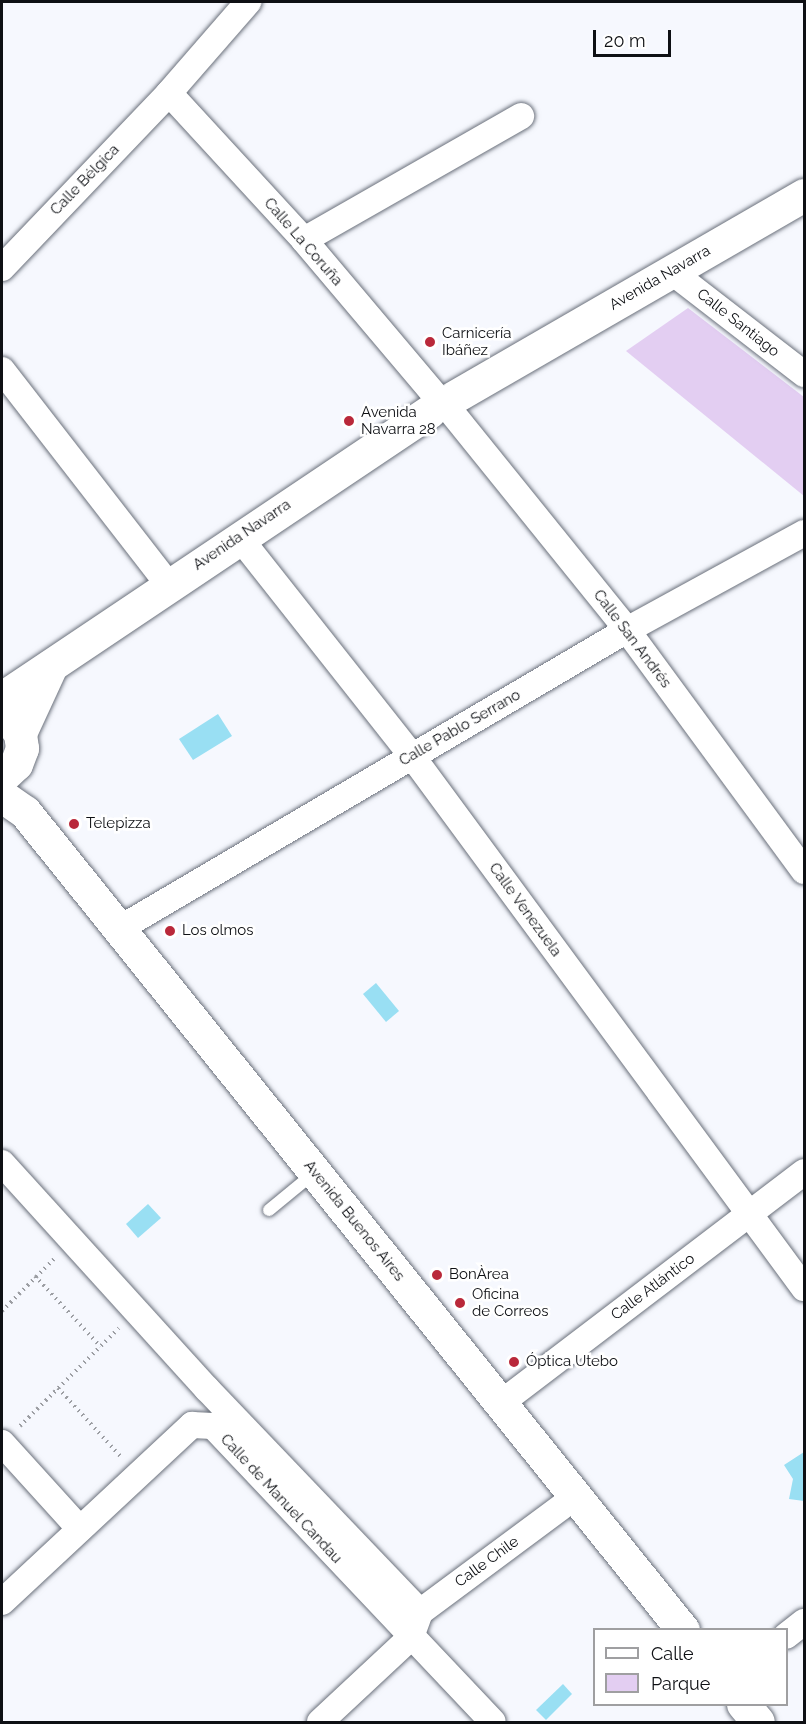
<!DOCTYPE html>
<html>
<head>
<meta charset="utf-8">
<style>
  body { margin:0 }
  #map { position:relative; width:806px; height:1724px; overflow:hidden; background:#f6f8fe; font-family:Raleway,sans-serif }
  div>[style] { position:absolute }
  .green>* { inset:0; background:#e3cef2 }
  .water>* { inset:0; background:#99dff3 }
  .path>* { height:4px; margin-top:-2px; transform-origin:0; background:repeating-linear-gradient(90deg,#9c9ea3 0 1.5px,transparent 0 6px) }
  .roads { filter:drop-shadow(0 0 2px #6a707b) drop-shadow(0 0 2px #6a707b) }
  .lane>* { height:12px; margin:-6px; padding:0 6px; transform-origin:6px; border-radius:6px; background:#fff }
  .street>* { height:26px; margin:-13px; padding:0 13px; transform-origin:13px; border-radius:13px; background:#fff }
  .secondary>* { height:33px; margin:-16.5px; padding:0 16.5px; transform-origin:16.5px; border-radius:16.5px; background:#fff }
  .dots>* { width:16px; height:16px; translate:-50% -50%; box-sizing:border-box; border:3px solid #fff; border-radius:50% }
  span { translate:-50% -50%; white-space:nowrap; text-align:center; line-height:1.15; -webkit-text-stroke:5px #fff; paint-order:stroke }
  .street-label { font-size:15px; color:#0e1014 }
  .poi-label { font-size:15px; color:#0e1014 }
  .left { translate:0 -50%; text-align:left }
  .frame { position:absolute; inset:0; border:3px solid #0e1014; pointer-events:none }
  .legend { position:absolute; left:593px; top:1628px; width:195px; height:78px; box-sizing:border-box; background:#fff; border:2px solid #9f9fa1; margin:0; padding:8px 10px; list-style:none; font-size:18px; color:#0e1014 }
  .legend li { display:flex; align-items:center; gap:12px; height:30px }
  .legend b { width:30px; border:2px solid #9f9fa1 }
  .scale { position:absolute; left:593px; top:30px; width:78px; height:27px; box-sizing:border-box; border:3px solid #0e1014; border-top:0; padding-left:8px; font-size:18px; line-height:21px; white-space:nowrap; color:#0e1014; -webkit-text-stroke:4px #fff; paint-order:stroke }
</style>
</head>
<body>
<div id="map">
  <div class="green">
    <div style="clip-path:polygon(688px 308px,804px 397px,804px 496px,626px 351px)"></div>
  </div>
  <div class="water">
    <div style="clip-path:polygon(218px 714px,232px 736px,193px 760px,179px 739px)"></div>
    <div style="clip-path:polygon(376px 983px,399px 1011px,386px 1022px,363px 994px)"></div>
    <div style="clip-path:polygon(148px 1204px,161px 1218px,138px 1238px,126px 1224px)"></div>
    <div style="clip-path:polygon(804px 1452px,804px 1501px,789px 1499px,793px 1479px,784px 1465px)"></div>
    <div style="clip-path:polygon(563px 1684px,572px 1694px,546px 1720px,536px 1710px)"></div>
  </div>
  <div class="path">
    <div style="left:35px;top:1276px;width:96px;rotate:47.1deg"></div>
    <div style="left:2px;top:1311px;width:74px;rotate:-45deg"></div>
    <div style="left:58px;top:1388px;width:93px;rotate:47.6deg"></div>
    <div style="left:20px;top:1426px;width:139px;rotate:-44.7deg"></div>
  </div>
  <div class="roads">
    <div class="lane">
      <div style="left:269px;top:1210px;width:58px;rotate:-39.4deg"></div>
    </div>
    <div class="street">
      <div style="left:169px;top:93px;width:200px;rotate:47.4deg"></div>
      <div style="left:304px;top:240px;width:202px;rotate:49.8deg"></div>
      <div style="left:304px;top:240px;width:250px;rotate:-29.7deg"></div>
      <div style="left:2px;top:268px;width:242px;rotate:-46.3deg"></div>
      <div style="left:169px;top:93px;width:121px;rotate:-49deg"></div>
      <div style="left:672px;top:272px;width:167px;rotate:37.7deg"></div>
      <div style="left:2px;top:370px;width:272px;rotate:52.2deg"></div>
      <div style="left:453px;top:414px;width:277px;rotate:51.1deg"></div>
      <div style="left:627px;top:630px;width:299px;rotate:53.7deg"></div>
      <div style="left:239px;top:537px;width:279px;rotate:51.7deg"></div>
      <div style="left:412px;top:756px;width:661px;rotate:53.62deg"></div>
      <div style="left:119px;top:929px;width:589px;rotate:-30.48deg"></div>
      <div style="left:627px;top:630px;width:202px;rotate:-28.7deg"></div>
      <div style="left:2px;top:1163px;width:305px;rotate:47.8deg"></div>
      <div style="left:207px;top:1389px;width:308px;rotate:46.3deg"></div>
      <div style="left:501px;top:1403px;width:381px;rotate:-37.3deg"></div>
      <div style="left:2px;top:1443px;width:116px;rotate:47.8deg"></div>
      <div style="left:2px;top:1602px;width:260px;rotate:-43deg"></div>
      <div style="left:192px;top:1425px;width:21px;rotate:3deg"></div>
      <div style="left:213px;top:1426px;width:407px;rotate:46.6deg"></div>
      <div style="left:786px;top:1636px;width:23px;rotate:-38deg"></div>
      <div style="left:320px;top:1722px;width:125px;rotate:-43deg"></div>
      <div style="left:411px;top:1637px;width:27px;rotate:-70deg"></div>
      <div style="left:420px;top:1612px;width:194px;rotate:-36.6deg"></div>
    </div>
    <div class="secondary">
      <div style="left:454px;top:397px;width:404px;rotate:-30deg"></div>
      <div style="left:2px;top:698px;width:515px;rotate:-33.84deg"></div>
      <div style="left:20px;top:733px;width:74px;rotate:-65.2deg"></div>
      <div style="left:2px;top:777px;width:19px;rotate:-43deg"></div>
      <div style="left:16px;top:764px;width:17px;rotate:-69deg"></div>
      <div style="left:22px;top:748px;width:15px;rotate:-98deg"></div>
      <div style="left:20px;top:733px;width:21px;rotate:-129deg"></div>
      <div style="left:2px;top:796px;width:28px;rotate:35deg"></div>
      <div style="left:25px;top:812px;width:1050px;rotate:51.19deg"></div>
      <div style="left:743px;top:1704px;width:23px;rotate:50deg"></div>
    </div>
  </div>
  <div class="dots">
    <div style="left:430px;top:342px;background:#b9283a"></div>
    <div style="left:349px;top:421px;background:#b9283a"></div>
    <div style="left:74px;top:824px;background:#b9283a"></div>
    <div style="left:170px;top:931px;background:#b9283a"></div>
    <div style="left:437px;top:1275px;background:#b9283a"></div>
    <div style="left:460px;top:1303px;background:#b9283a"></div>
    <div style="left:514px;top:1362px;background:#b9283a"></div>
  </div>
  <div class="street-label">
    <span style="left:85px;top:180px;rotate:-46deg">Calle Bélgica</span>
    <span style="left:303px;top:242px;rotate:49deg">Calle La Coruña</span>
    <span style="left:660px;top:278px;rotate:-30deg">Avenida Navarra</span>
    <span style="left:738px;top:323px;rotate:38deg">Calle Santiago</span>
    <span style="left:242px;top:535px;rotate:-34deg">Avenida Navarra</span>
    <span style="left:632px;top:639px;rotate:53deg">Calle San Andrés</span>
    <span style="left:460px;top:728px;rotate:-30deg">Calle Pablo Serrano</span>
    <span style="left:525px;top:910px;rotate:54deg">Calle Venezuela</span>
    <span style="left:354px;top:1221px;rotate:51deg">Avenida Buenos Aires</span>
    <span style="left:653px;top:1287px;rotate:-37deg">Calle Atlántico</span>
    <span style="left:281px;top:1499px;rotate:47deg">Calle de Manuel Candau</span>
    <span style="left:487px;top:1562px;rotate:-36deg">Calle Chile</span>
  </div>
  <div class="poi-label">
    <span class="left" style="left:442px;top:342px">Carnicería<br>Ibáñez</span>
    <span class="left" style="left:361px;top:421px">Avenida<br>Navarra 28</span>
    <span class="left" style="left:86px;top:824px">Telepizza</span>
    <span class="left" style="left:182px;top:931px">Los olmos</span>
    <span class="left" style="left:449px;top:1275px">BonÀrea</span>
    <span class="left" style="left:472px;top:1303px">Oficina<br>de Correos</span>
    <span class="left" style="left:526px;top:1362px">Óptica Utebo</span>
  </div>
  <div class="frame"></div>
  <ul class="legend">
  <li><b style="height:8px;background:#fff"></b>Calle</li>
  <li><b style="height:16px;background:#e3cef2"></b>Parque</li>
  </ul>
  <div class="scale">20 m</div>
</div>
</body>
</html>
